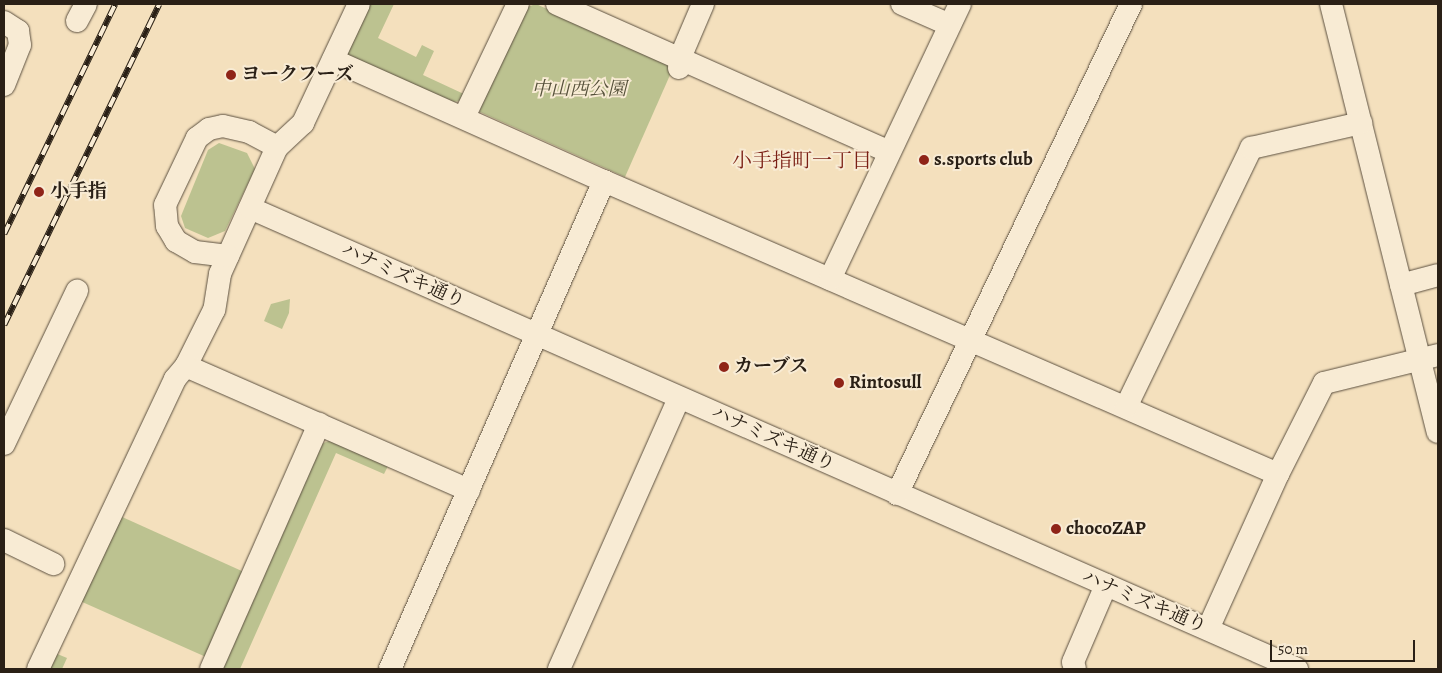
<!DOCTYPE html>
<html>
<head>
<meta charset="utf-8">
<style>
  body { margin:0 }
  #map { position:relative; width:1442px; height:673px; overflow:hidden; background:#f4e0bd; font-family:Alegreya,"Noto Serif JP",serif }
  div>[style] { position:absolute }
  .green>* { inset:0; background:#bcc290 }
  .roads { filter:drop-shadow(0 0 1px #5c5040) drop-shadow(0 0 1px #5c5040) }
  .minor>* { height:22px; margin:-11px; padding:0 11px; transform-origin:11px; border-radius:11px; background:#f8ebd4 }
  .rail>* { height:5.5px; margin-top:-2.75px; transform-origin:0; background:repeating-linear-gradient(90deg,#f8ebd4 0 11px,#2a2016 0 22px); box-sizing:border-box; border-block:1px solid #2a2016 }
  .dots>* { width:14px; height:14px; translate:-50% -50%; box-sizing:border-box; border:2px solid #f8ebd4; border-radius:50% }
  span { translate:-50% -50%; white-space:nowrap; text-align:center; line-height:1.15; -webkit-text-stroke:4px #f8ebd4; paint-order:stroke }
  .poi-label { font-size:19px; color:#2a2016; font-weight:700 }
  .left { translate:0 -50%; text-align:left }
  .park-label { font-size:19px; color:#56513b; font-style:italic }
  .street-label { font-size:19px; color:#2a2016 }
  .neighbourhood-label { font-size:20px; color:#7a1f14 }
  .frame { position:absolute; inset:0; border:5px solid #2a2016; pointer-events:none }
  .scale { position:absolute; left:1270px; top:640px; width:145px; height:22px; box-sizing:border-box; border:2px solid #2a2016; border-top:0; padding-left:6px; font-size:15px; line-height:18px; white-space:nowrap; color:#2a2016; -webkit-text-stroke:4px #f8ebd4; paint-order:stroke }
</style>
</head>
<body>
<div id="map">
  <div class="green">
    <div style="clip-path:polygon(366px 4px,394px 4px,378px 38px,416px 57px,422px 45px,434px 51px,423px 75px,466px 95px,464px 100px,454px 102px,349px 57px,346px 46px)"></div>
    <div style="clip-path:polygon(536px 4px,674px 66px,625px 177px,480px 112px,479px 105px,524px 8px)"></div>
    <div style="clip-path:polygon(219px 143px,247px 153px,255px 169px,225px 231px,208px 238px,185px 228px,181px 216px,208px 150px)"></div>
    <div style="clip-path:polygon(290px 299px,289px 313px,282px 329px,264px 321px,271px 304px)"></div>
    <div style="clip-path:polygon(331px 440px,388px 466px,384px 474px,336px 453px,240px 669px,222px 669px,321px 444px)"></div>
    <div style="clip-path:polygon(120px 516px,244px 572px,206px 657px,80px 601px)"></div>
    <div style="clip-path:polygon(55px 653px,67px 658px,62px 669px,48px 669px)"></div>
  </div>
  <div class="roads">
    <div class="minor">
      <div style="left:359px;top:4px;width:132px;rotate:115.2deg"></div>
      <div style="left:303px;top:123px;width:35px;rotate:137deg"></div>
      <div style="left:277px;top:147px;width:139px;rotate:114.2deg"></div>
      <div style="left:220px;top:274px;width:36px;rotate:99deg"></div>
      <div style="left:214px;top:310px;width:63px;rotate:116.6deg"></div>
      <div style="left:186px;top:366px;width:309px;rotate:23.7deg"></div>
      <div style="left:557px;top:4px;width:363px;rotate:24deg"></div>
      <div style="left:902px;top:4px;width:52px;rotate:23.6deg"></div>
      <div style="left:1331px;top:4px;width:441px;rotate:76deg"></div>
      <div style="left:77px;top:21px;width:19px;rotate:-62deg"></div>
      <div style="left:4px;top:22px;width:17px;rotate:33deg"></div>
      <div style="left:18px;top:31px;width:14px;rotate:82deg"></div>
      <div style="left:20px;top:45px;width:43px;rotate:111.8deg"></div>
      <div style="left:333px;top:60px;width:297px;rotate:24.1deg"></div>
      <div style="left:604px;top:181px;width:533px;rotate:113.68deg"></div>
      <div style="left:679px;top:68px;width:10px;rotate:-84deg"></div>
      <div style="left:680px;top:58px;width:59px;rotate:-66.9deg"></div>
      <div style="left:464px;top:117px;width:125px;rotate:-64.5deg"></div>
      <div style="left:604px;top:181px;width:735px;rotate:23.5deg"></div>
      <div style="left:1278px;top:474px;width:102px;rotate:-63.2deg"></div>
      <div style="left:1324px;top:383px;width:117px;rotate:-13.8deg"></div>
      <div style="left:250px;top:208px;width:1144px;rotate:23.76deg"></div>
      <div style="left:228px;top:256px;width:33px;rotate:-173deg"></div>
      <div style="left:195px;top:252px;width:22px;rotate:-150deg"></div>
      <div style="left:176px;top:241px;width:17px;rotate:-121deg"></div>
      <div style="left:167px;top:226px;width:21px;rotate:-95deg"></div>
      <div style="left:165px;top:205px;width:74px;rotate:-64.5deg"></div>
      <div style="left:197px;top:138px;width:15px;rotate:-37deg"></div>
      <div style="left:209px;top:129px;width:14px;rotate:-12deg"></div>
      <div style="left:223px;top:126px;width:27px;rotate:13deg"></div>
      <div style="left:249px;top:132px;width:32px;rotate:28deg"></div>
      <div style="left:830px;top:279px;width:304px;rotate:-64.7deg"></div>
      <div style="left:1401px;top:285px;width:38px;rotate:-15deg"></div>
      <div style="left:1126px;top:407px;width:288px;rotate:-64.2deg"></div>
      <div style="left:1251px;top:148px;width:113px;rotate:-12.8deg"></div>
      <div style="left:4px;top:444px;width:170px;rotate:-64.5deg"></div>
      <div style="left:897px;top:494px;width:543px;rotate:-64.47deg"></div>
      <div style="left:4px;top:540px;width:55px;rotate:26.1deg"></div>
      <div style="left:1208px;top:629px;width:170px;rotate:-65.7deg"></div>
      <div style="left:38px;top:669px;width:321px;rotate:-64.7deg"></div>
      <div style="left:175px;top:379px;width:17px;rotate:-50deg"></div>
      <div style="left:211px;top:669px;width:268px;rotate:-66.2deg"></div>
      <div style="left:559px;top:669px;width:296px;rotate:-66.1deg"></div>
      <div style="left:1075px;top:669px;width:7px;rotate:-106deg"></div>
      <div style="left:1073px;top:662px;width:84px;rotate:-66.8deg"></div>
    </div>
  </div>
  <div class="rail">
    <div style="left:4px;top:234px;width:255px;rotate:-64.2deg"></div>
    <div style="left:4px;top:325px;width:356px;rotate:-64.2deg"></div>
  </div>
  <div class="dots">
    <div style="left:231px;top:75px;background:#8f2418"></div>
    <div style="left:924px;top:160px;background:#8f2418"></div>
    <div style="left:39px;top:192px;background:#8f2418"></div>
    <div style="left:724px;top:367px;background:#8f2418"></div>
    <div style="left:839px;top:383px;background:#8f2418"></div>
    <div style="left:1056px;top:529px;background:#8f2418"></div>
  </div>
  <div class="poi-label">
    <span class="left" style="left:241px;top:75px">ヨークフーズ</span>
    <span class="left" style="left:934px;top:160px">s.sports club</span>
    <span class="left" style="left:50px;top:192px">小手指</span>
    <span class="left" style="left:734px;top:367px">カーブス</span>
    <span class="left" style="left:849px;top:383px">Rintosull</span>
    <span class="left" style="left:1066px;top:529px">chocoZAP</span>
  </div>
  <div class="park-label">
    <span style="left:579px;top:90px">中山西公園</span>
  </div>
  <div class="street-label">
    <span style="left:403px;top:276px;rotate:24deg">ハナミズキ通り</span>
    <span style="left:773px;top:439px;rotate:24deg">ハナミズキ通り</span>
    <span style="left:1144px;top:602px;rotate:23deg">ハナミズキ通り</span>
  </div>
  <div class="neighbourhood-label">
    <span style="left:802px;top:160px">小手指町一丁目</span>
  </div>
  <div class="frame"></div>
  <div class="scale">50 m</div>
</div>
</body>
</html>
